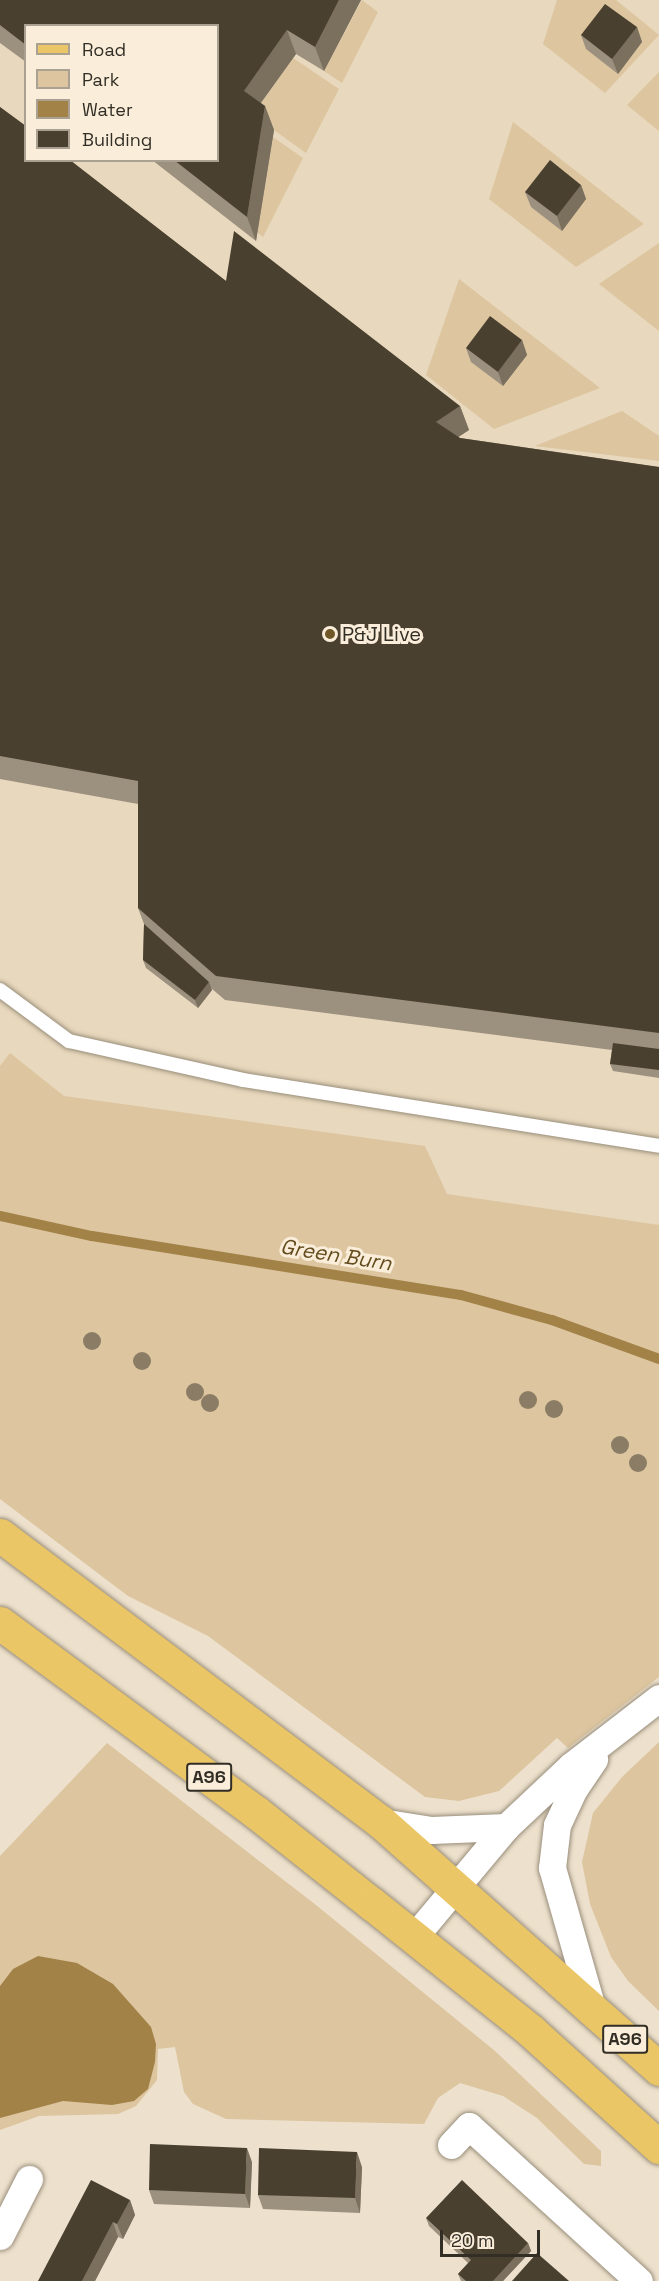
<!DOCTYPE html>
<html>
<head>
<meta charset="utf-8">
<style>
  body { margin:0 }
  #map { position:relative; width:659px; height:2281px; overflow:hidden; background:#ede1cd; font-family:"Space Grotesk",sans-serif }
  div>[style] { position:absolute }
  .built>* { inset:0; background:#e8d8bd }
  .green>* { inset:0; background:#dcc59f }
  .water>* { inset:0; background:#a28247 }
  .stream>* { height:10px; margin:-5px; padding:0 5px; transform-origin:5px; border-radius:5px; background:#a28247 }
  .roads { filter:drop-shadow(0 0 2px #998e7b) drop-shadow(0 0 2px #998e7b) }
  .service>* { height:14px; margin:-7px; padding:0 7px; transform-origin:7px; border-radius:7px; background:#fff }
  .minor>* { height:27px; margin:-13.5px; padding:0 13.5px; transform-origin:13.5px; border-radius:13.5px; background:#fff }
  .primary>* { height:33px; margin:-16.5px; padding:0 16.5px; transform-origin:16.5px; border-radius:16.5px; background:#ebc666 }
  .trees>* { width:18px; height:18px; margin:-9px; border-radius:50%; background:#8b7d65 }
  .wall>* { inset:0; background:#9c907e }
  .shaded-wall>* { inset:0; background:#7b705e }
  .building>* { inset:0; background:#4a402f }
  .dots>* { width:16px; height:16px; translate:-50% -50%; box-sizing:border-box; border:3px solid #faeeda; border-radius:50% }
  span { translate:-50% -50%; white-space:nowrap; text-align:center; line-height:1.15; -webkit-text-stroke:6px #faeeda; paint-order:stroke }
  .shield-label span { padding:2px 4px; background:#faeeda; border:2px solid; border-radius:4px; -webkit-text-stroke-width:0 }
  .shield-label { font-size:18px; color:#322e26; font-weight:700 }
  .poi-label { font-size:20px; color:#322e26 }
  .left { translate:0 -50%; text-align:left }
  .water-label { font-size:21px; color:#644c1e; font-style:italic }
  .legend { position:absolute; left:24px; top:24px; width:195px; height:138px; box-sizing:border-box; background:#faeeda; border:2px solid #aaa192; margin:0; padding:8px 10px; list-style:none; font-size:18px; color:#322e26 }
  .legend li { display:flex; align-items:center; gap:12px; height:30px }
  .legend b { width:30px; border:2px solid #aaa192 }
  .scale { position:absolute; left:440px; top:2230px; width:100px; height:27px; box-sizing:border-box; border:3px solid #322e26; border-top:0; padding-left:8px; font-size:18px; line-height:21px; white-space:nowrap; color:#322e26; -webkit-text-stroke:4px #faeeda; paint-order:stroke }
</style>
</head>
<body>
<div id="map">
  <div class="built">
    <div style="clip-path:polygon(evenodd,0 0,659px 0,659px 1252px,0 1102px,0 0,26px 26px,218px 26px,218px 160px,26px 160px,26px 26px)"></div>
  </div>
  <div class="green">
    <div style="clip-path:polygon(362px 0,378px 12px,342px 83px,324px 71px)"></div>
    <div style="clip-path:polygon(557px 0,616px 0,659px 35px,605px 93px,543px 44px)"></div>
    <div style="clip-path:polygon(293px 58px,339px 89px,306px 153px,253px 115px)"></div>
    <div style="clip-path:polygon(659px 72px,659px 131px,627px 105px)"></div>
    <div style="clip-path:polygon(513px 122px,644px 224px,576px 267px,489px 199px)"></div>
    <div style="clip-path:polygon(273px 137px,303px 158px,263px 237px,257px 232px)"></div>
    <div style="clip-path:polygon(659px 243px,659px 331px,599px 284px)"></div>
    <div style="clip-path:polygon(459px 279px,600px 388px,494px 429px,426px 375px)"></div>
    <div style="clip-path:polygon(622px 411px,659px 436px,659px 461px,535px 446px)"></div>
    <div style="clip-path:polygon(10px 1053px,64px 1096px,425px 1146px,447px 1194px,659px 1225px,659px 1677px,568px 1748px,557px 1738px,499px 1791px,459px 1801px,425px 1797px,208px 1636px,128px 1596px,0 1499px,0 1066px)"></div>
    <div style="clip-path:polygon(659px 1742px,659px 2011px,628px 1981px,611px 1957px,590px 1904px,582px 1862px,593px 1813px,622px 1777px)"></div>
    <div style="clip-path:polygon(107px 1743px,316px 1905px,495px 2051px,601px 2151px,601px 2166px,584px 2164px,537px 2118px,503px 2096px,460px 2083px,438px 2098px,424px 2124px,226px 2119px,193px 2104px,184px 2092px,175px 2047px,158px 2049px,157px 2080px,136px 2106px,118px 2114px,39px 2116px,0 2130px,0 1856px)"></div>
  </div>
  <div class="water">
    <div style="clip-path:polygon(38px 1956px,77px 1963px,113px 1984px,151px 2027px,156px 2044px,155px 2062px,148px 2089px,134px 2101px,112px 2105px,63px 2101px,0 2118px,0 1986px,13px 1969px)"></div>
  </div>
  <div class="stream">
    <div style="left:0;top:1216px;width:94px;rotate:12.3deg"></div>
    <div style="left:92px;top:1236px;width:374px;rotate:9.1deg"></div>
    <div style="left:461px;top:1295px;width:94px;rotate:15.4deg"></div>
    <div style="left:552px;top:1320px;width:114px;rotate:20deg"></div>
  </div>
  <div class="roads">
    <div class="service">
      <div style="left:0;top:990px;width:86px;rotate:36.5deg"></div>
      <div style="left:69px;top:1041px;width:178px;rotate:12.6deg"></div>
      <div style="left:243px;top:1080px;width:421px;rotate:9deg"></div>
    </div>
    <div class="minor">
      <div style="left:381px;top:1822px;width:51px;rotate:9.1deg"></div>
      <div style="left:431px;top:1830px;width:75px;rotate:-2.3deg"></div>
      <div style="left:414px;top:1937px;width:143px;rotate:-50.1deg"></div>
      <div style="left:506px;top:1827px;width:89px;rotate:-43.2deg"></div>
      <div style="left:571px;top:1766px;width:111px;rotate:-37.7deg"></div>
      <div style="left:592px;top:2008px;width:146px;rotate:-105.9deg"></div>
      <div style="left:552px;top:1868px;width:43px;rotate:-83.4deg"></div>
      <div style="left:557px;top:1825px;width:40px;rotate:-65deg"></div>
      <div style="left:574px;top:1789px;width:36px;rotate:-56deg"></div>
      <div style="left:451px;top:2145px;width:26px;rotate:-47deg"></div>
      <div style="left:469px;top:2126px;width:230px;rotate:42.4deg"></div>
      <div style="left:0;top:2236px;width:64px;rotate:-63deg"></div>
    </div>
    <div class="primary">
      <div style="left:0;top:1535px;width:477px;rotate:37deg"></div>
      <div style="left:381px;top:1822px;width:372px;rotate:41.6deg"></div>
      <div style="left:0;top:1623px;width:320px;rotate:36.5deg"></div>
      <div style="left:257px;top:1813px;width:147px;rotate:38.4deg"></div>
      <div style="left:372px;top:1904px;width:203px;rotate:38.6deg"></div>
      <div style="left:531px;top:2031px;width:173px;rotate:42.2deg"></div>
    </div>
  </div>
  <div class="trees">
    <div style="left:92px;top:1341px"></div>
    <div style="left:142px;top:1361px"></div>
    <div style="left:195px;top:1392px"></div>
    <div style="left:528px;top:1400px"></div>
    <div style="left:210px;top:1403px"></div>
    <div style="left:554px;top:1409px"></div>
    <div style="left:620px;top:1445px"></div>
    <div style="left:638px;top:1463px"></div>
  </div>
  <div class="wall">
    <div style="clip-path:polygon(0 0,361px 0,324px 71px,296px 54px,261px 103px,265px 106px,274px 130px,256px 241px,152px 160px,218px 160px,26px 26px,26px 62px,0 43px)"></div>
    <div style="clip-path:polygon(637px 27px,642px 42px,618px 74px,586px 49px,581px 35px)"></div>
    <div style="clip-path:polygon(0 107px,226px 281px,460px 406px,469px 430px,458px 437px,460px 438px,659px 467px,659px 1078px,613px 1071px,610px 1064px,612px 1050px,225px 1000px,211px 988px,212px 990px,198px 1008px,146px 968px,143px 960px,144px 924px,138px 908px,138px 804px,0 779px)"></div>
    <div style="clip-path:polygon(581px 185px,586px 199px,562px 231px,531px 207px,525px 192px)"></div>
    <div style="clip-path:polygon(522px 340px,527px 355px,503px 386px,471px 362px,466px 348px)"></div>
    <div style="clip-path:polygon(252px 2162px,250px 2208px,154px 2204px,149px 2190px)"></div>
    <div style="clip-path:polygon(362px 2167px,360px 2213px,263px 2209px,258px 2195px)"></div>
    <div style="clip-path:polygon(130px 2200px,135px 2215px,123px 2239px,118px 2237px,95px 2281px,38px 2281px)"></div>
    <div style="clip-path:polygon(426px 2218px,528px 2243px,531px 2251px,503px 2281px,461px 2281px,458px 2274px,468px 2263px,429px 2226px)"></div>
  </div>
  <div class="shaded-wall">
    <div style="clip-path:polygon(339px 0,361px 0,324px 71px,315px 47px)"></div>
    <div style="clip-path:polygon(637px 27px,642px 42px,618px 74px,612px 59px)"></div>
    <div style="clip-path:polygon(287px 30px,296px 54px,252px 115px,244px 91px)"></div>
    <div style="clip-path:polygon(265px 106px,274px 130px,256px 241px,247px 217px)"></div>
    <div style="clip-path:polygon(581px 185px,586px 199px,562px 231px,557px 216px)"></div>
    <div style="clip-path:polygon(522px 340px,527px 355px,503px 386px,498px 372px)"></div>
    <div style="clip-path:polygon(460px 406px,469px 430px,445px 446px,436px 422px)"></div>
    <div style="clip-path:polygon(209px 982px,212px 990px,198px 1008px,195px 1000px)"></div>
    <div style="clip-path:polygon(247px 2148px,252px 2162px,250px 2208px,245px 2194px)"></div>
    <div style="clip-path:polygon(357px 2152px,362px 2167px,360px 2213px,355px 2198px)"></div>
    <div style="clip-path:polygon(130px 2200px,135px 2215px,123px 2239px,117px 2224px)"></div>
    <div style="clip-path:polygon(113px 2222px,118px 2237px,95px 2281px,82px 2281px)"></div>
    <div style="clip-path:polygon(528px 2243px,531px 2251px,503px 2281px,493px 2281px)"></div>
  </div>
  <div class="building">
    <div style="clip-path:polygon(0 0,339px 0,315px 47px,287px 30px,244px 91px,265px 106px,247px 217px,174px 160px,218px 160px,218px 26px,26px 26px,26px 45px,0 25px)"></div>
    <div style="clip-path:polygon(605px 4px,637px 27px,612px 59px,581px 35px)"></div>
    <div style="clip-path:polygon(0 107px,26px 126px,26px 160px,70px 160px,226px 281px,234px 231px,460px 406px,436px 422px,460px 438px,659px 467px,659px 1033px,216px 976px,138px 908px,138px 781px,0 756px)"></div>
    <div style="clip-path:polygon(550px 160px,581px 185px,557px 216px,525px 192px)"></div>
    <div style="clip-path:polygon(490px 316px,522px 340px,498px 372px,466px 348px)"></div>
    <div style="clip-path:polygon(144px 924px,209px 982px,195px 1000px,143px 960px)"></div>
    <div style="clip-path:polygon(613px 1043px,659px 1049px,659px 1070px,610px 1064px)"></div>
    <div style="clip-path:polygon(150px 2144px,247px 2148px,245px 2194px,149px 2190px)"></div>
    <div style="clip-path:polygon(259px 2148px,357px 2152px,355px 2198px,258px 2195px)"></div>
    <div style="clip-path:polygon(91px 2180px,130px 2200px,117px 2224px,113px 2222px,82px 2281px,38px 2281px)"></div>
    <div style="clip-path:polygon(462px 2180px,528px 2243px,493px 2281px,466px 2281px,458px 2274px,471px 2260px,426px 2218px)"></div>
    <div style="clip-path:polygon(537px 2253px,569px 2281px,512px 2281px)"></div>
  </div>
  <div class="dots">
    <div style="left:330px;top:634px;background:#705728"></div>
  </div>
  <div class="shield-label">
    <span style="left:209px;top:1777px">A96</span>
    <span style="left:625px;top:2039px">A96</span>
  </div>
  <div class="poi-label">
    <span class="left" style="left:342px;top:634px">P&amp;J Live</span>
  </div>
  <div class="water-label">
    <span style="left:336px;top:1255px;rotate:9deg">Green Burn</span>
  </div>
  <ul class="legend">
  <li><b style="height:8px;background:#ebc666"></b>Road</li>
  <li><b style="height:16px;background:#dcc59f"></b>Park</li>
  <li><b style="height:16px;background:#a28247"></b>Water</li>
  <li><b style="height:16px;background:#4a402f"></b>Building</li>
  </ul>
  <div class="scale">20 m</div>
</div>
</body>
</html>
